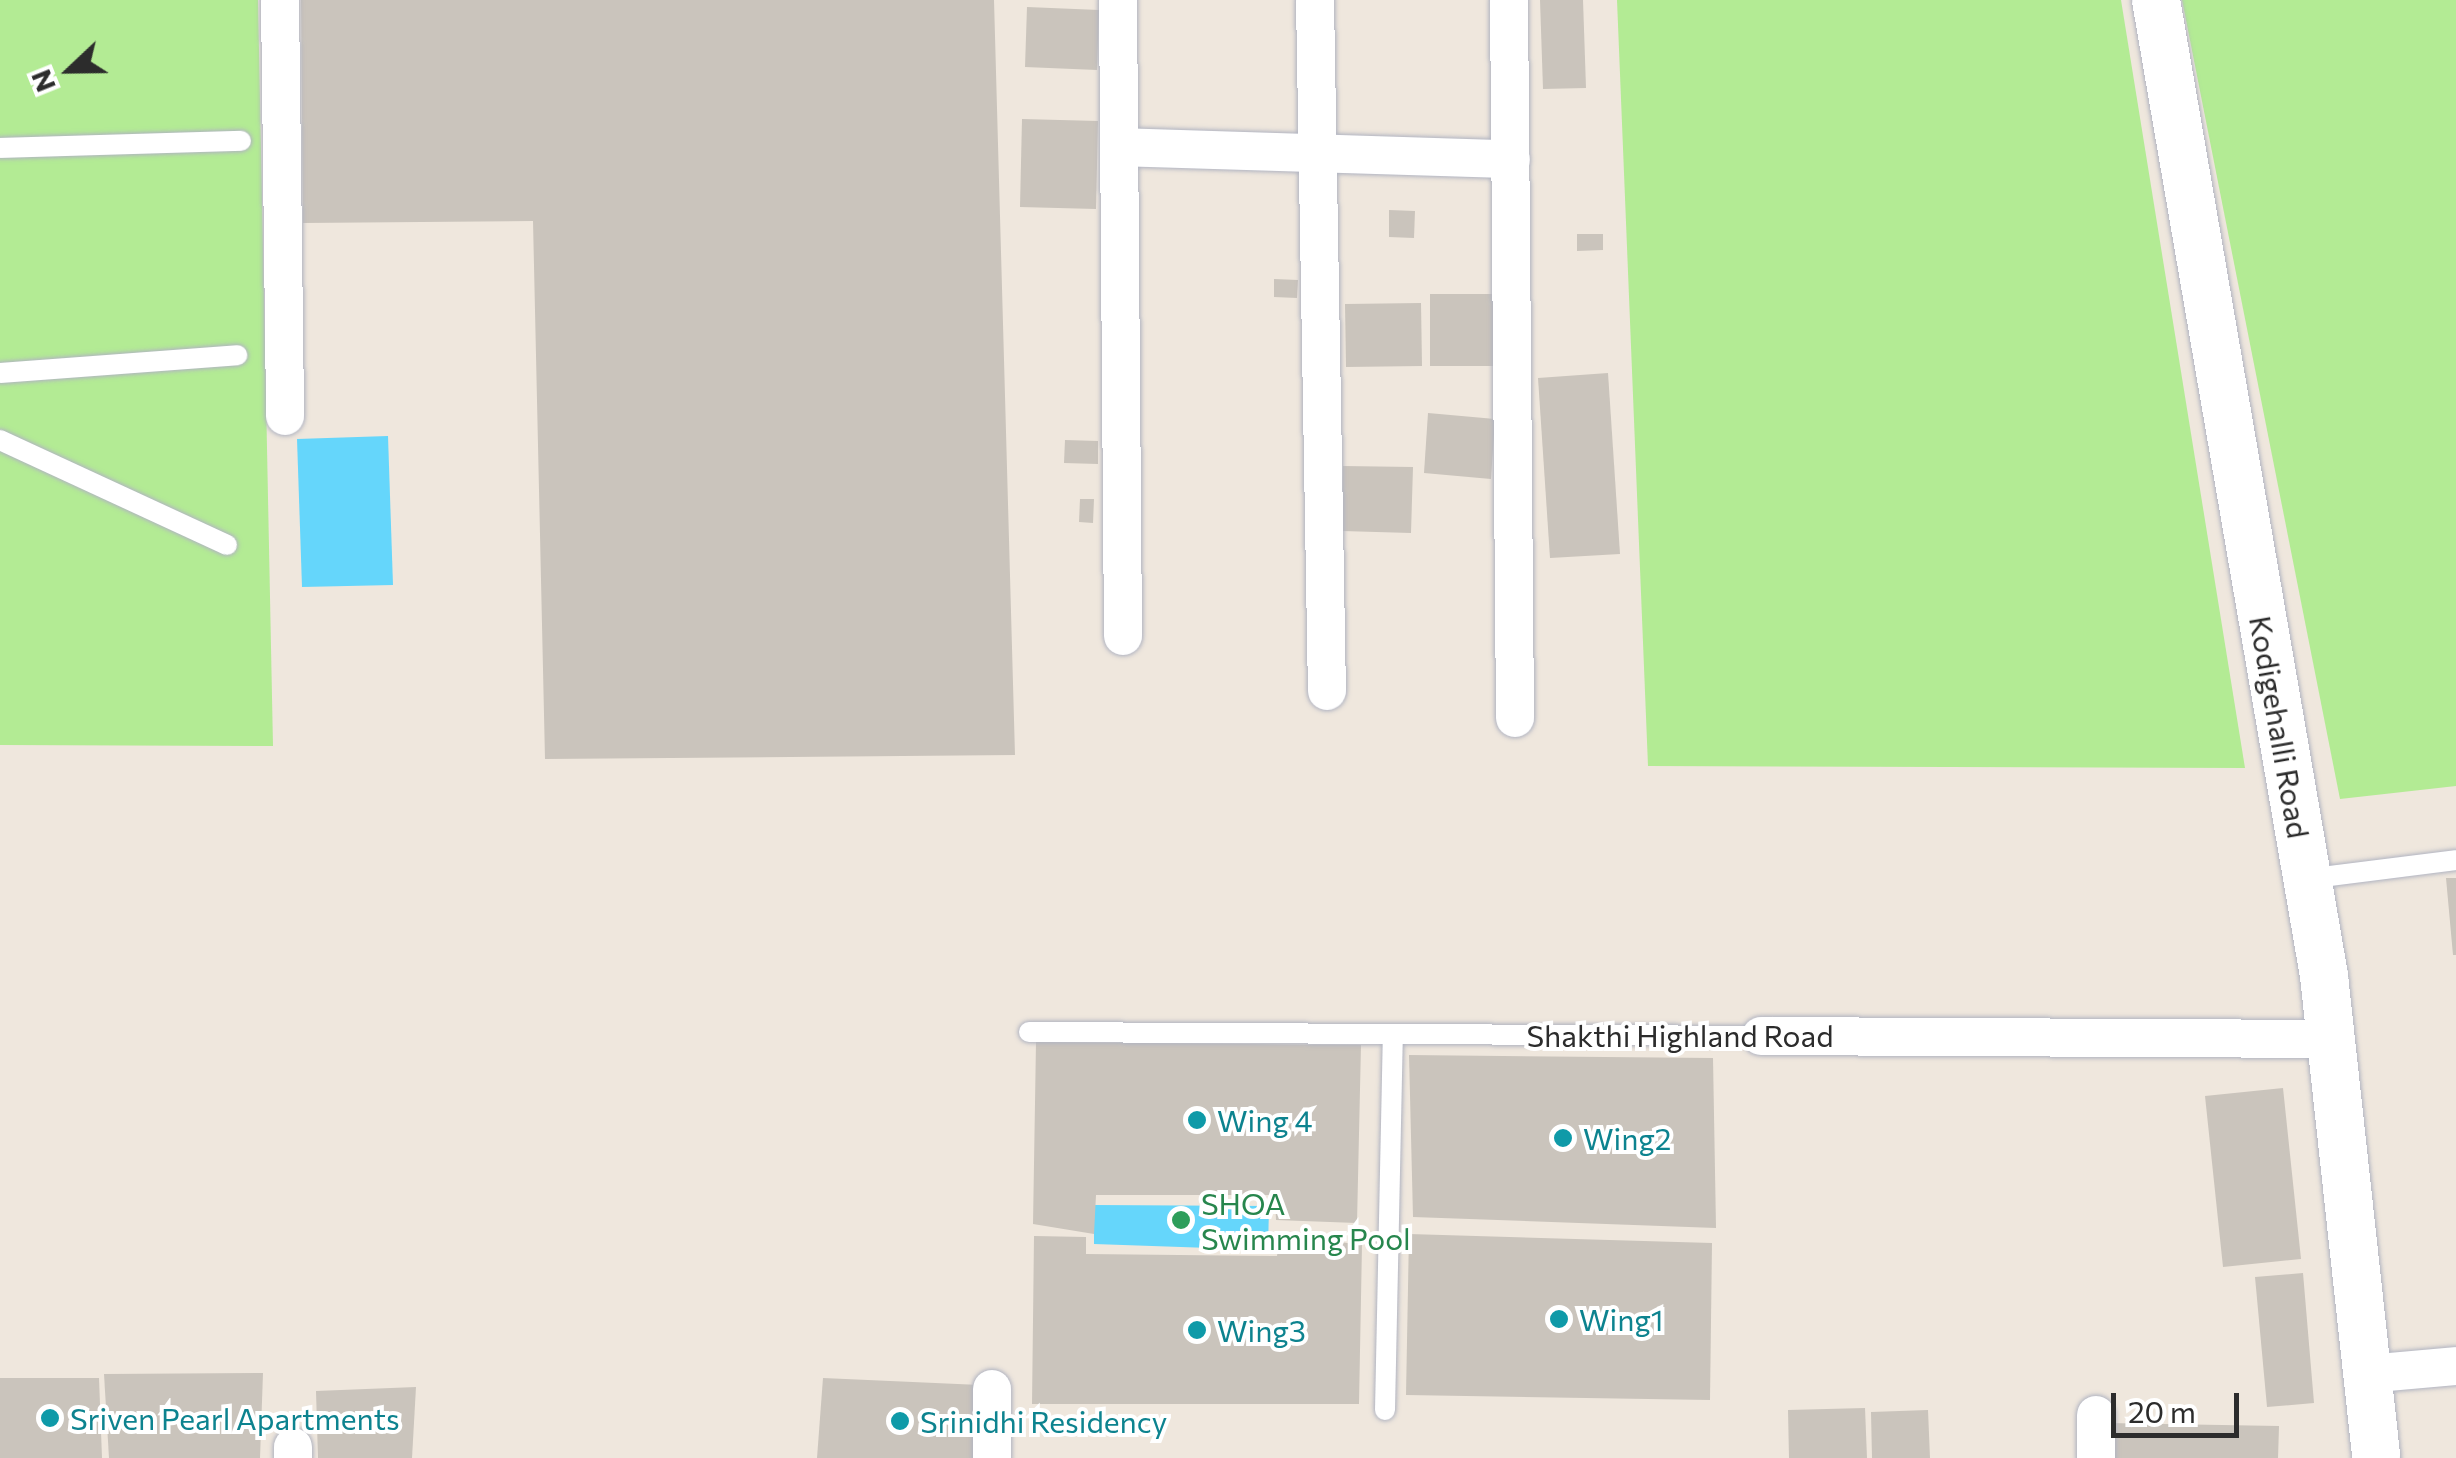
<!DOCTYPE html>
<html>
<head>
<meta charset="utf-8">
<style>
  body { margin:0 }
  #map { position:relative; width:2456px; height:1458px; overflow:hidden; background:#efe7dd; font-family:Commissioner,sans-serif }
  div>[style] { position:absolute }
  .green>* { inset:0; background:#b3eb94 }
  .water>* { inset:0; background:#65d6fb }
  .building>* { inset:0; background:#cac4bc }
  .roads { filter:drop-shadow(0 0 2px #b1b4c1) drop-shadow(0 0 2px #b1b4c1) }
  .service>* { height:20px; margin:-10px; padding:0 10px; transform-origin:10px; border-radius:10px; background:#fff }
  .minor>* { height:38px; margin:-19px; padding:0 19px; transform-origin:19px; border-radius:19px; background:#fff }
  .tertiary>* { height:48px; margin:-24px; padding:0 24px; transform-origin:24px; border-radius:24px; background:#fff }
  .dots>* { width:28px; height:28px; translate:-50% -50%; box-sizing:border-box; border:5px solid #fff; border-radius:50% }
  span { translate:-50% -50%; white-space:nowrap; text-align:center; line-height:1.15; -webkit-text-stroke:8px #fff; paint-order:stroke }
  .street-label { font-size:30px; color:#2c2c2c }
  .culture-label { font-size:30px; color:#0d838f }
  .left { translate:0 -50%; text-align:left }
  .leisure-label { font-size:30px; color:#27864d }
  .north { position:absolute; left:20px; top:20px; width:100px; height:100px; -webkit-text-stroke:8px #fff; paint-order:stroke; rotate:248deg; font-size:28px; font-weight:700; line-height:40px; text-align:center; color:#2c2c2c }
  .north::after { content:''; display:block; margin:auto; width:35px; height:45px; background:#2c2c2c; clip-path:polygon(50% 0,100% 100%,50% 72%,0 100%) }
  .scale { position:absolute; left:2111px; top:1393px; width:128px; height:45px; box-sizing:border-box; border:5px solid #2c2c2c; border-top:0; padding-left:12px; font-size:30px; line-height:35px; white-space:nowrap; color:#2c2c2c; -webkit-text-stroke:8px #fff; paint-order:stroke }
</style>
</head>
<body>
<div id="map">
  <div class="green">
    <div style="clip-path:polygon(0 0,258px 0,273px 746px,0 745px)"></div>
    <div style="clip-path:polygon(1617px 0,2121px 0,2245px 768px,1648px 766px)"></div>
    <div style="clip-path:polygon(2182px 0,2456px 0,2456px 786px,2340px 799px)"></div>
  </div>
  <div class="water">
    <div style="clip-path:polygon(388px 436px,393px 585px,302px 587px,297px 439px)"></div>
    <div style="clip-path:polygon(1094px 1205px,1269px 1206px,1268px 1250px,1094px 1244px)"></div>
  </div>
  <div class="building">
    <div style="clip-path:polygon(301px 0,994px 0,1015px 755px,545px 759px,533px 221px,303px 223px)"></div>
    <div style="clip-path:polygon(1540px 0,1583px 0,1586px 88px,1543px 89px)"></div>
    <div style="clip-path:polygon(1027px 7px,1099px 10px,1097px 70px,1025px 67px)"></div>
    <div style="clip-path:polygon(1022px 119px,1098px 121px,1096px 209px,1020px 207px)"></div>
    <div style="clip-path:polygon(1389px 210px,1415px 211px,1414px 238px,1389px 237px)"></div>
    <div style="clip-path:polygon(1577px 234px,1603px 234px,1603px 250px,1577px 251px)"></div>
    <div style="clip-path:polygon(1274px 279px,1298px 280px,1297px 298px,1274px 297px)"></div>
    <div style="clip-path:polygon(1430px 294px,1497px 294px,1497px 366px,1430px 366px)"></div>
    <div style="clip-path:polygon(1421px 303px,1422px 366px,1346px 367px,1345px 304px)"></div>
    <div style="clip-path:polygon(1608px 373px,1620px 554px,1550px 558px,1538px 378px)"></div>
    <div style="clip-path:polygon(1428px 413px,1495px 419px,1491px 479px,1424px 473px)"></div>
    <div style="clip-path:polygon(1065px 440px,1098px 441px,1098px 464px,1064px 463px)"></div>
    <div style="clip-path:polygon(1343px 466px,1413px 467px,1411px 533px,1342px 531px)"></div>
    <div style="clip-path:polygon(1080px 499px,1094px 499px,1093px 523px,1079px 522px)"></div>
    <div style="clip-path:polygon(2446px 878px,2456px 878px,2456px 955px,2453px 955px)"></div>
    <div style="clip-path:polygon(1036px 1042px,1361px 1045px,1357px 1223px,1276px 1220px,1275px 1195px,1096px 1195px,1094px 1234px,1033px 1224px)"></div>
    <div style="clip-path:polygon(1409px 1055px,1713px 1058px,1716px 1228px,1413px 1217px)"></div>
    <div style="clip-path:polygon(2283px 1088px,2301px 1259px,2223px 1267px,2205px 1096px)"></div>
    <div style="clip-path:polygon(1280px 1234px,1362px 1245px,1359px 1404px,1032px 1404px,1034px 1236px,1086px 1237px,1086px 1254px,1277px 1256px)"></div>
    <div style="clip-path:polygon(1409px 1234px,1712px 1243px,1710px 1400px,1406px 1395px)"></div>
    <div style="clip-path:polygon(2303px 1273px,2314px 1403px,2267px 1407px,2255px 1277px)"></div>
    <div style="clip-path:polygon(263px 1373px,260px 1458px,109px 1458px,104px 1374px)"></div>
    <div style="clip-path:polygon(0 1378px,99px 1378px,102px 1458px,0 1458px)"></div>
    <div style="clip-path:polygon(823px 1378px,980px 1385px,979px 1458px,817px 1458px)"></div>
    <div style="clip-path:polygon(416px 1387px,412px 1458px,318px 1458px,316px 1391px)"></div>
    <div style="clip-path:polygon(1865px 1408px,1867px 1458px,1789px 1458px,1788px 1410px)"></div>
    <div style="clip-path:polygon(1928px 1410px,1930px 1458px,1872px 1458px,1871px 1412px)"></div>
    <div style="clip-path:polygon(2107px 1423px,2279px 1426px,2278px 1458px,2107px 1458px)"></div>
  </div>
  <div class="roads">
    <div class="service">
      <div style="left:0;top:148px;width:241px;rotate:-1.7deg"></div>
      <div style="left:0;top:373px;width:238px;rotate:-4.3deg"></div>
      <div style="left:0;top:440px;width:250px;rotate:24.8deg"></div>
      <div style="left:2306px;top:879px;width:151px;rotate:-7.2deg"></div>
      <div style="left:1029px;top:1032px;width:732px;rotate:0.31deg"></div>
      <div style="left:1385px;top:1410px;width:376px;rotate:-88.8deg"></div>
    </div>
    <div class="minor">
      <div style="left:280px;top:0;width:416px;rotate:89.3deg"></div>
      <div style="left:1118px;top:0;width:636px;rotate:89.55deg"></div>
      <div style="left:1315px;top:0;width:691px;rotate:89.01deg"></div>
      <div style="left:1509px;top:0;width:718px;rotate:89.52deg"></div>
      <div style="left:1120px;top:147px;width:391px;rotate:1.8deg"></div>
      <div style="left:1761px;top:1036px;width:570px;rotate:0.3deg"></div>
      <div style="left:2367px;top:1374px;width:89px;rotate:-5.1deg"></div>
      <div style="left:992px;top:1389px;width:69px;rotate:90deg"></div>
      <div style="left:2096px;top:1415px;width:43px;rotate:90deg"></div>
      <div style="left:293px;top:1458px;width:11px;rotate:-90deg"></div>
    </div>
    <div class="tertiary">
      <div style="left:2156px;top:0;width:990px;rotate:80.23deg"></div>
      <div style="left:2324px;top:976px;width:485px;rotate:83.8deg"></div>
    </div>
  </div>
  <div class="dots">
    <div style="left:1197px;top:1120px;background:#0f9aa8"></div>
    <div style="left:1563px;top:1138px;background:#0f9aa8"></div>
    <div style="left:1181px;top:1220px;background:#2e9e5b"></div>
    <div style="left:1559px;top:1319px;background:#0f9aa8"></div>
    <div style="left:1197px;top:1330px;background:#0f9aa8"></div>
    <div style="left:50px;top:1418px;background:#0f9aa8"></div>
    <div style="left:900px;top:1421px;background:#0f9aa8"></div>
  </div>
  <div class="street-label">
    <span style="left:2280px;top:727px;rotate:80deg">Kodigehalli Road</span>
    <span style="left:1680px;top:1035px">Shakthi Highland Road</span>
  </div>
  <div class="culture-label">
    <span class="left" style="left:1217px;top:1120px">Wing 4</span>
    <span class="left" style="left:1583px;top:1138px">Wing2</span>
    <span class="left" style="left:1579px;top:1319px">Wing1</span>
    <span class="left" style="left:1217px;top:1330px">Wing3</span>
    <span class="left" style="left:70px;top:1418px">Sriven Pearl Apartments</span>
    <span class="left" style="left:920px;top:1421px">Srinidhi Residency</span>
  </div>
  <div class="leisure-label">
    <span class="left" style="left:1201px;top:1220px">SHOA<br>Swimming Pool</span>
  </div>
  <div class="north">N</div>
  <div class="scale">20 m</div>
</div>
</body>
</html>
